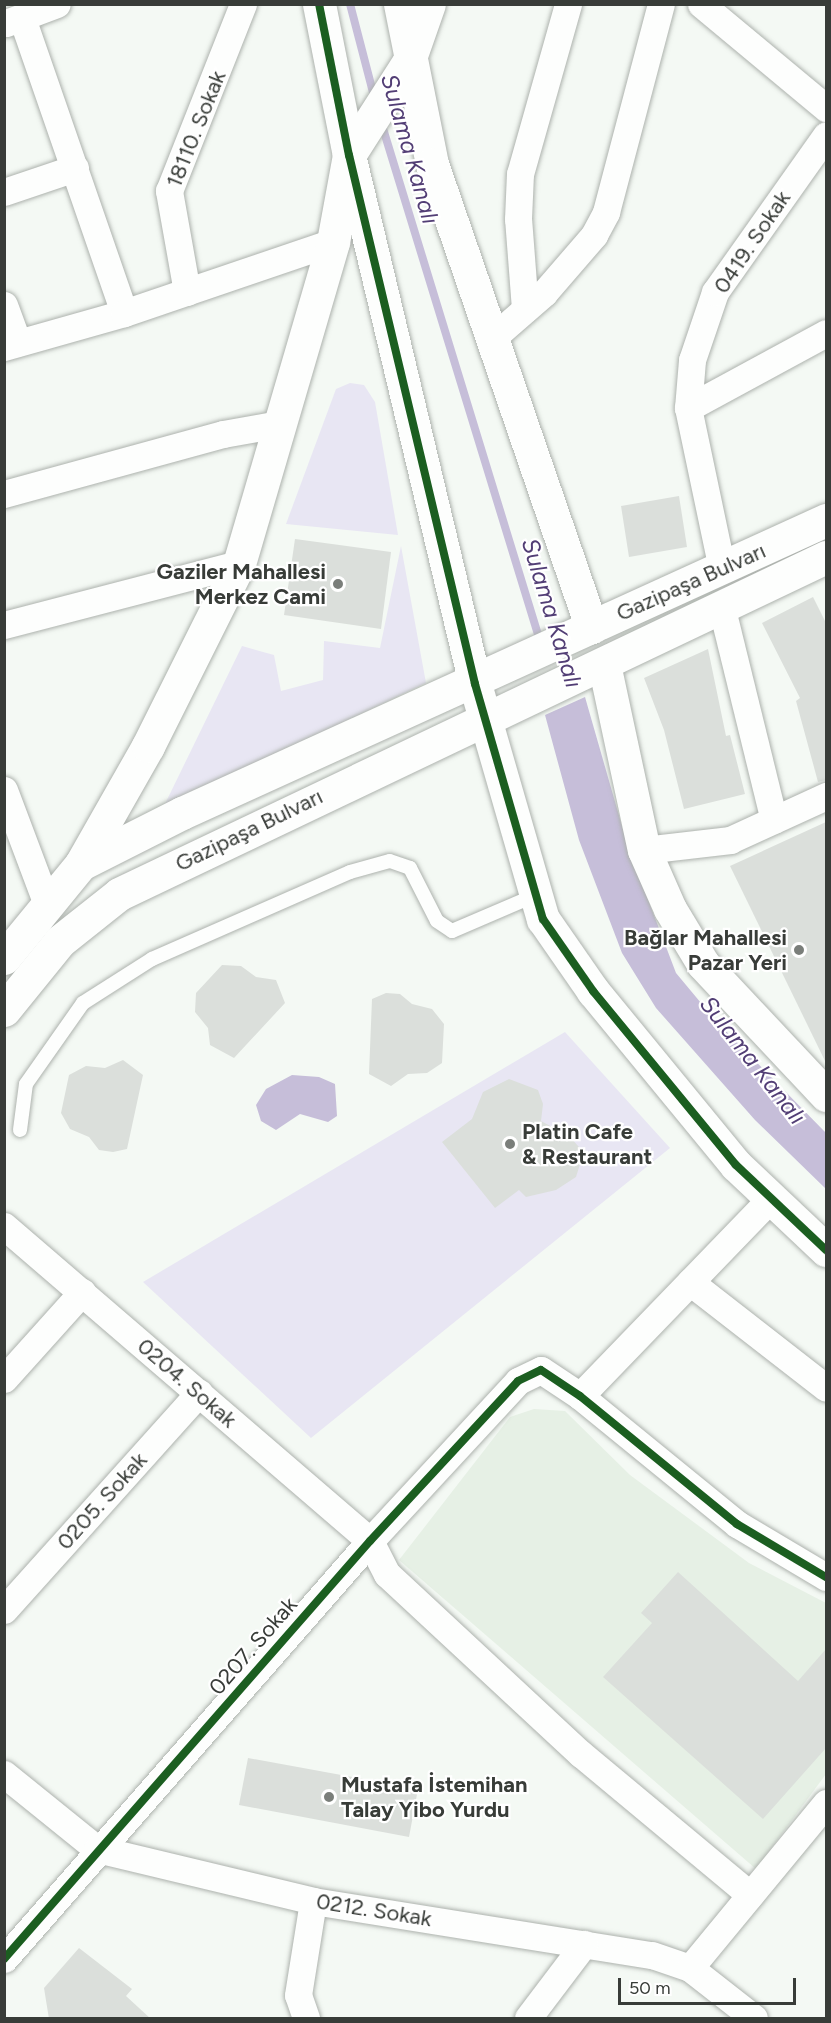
<!DOCTYPE html>
<html>
<head>
<meta charset="utf-8">
<style>
  body { margin:0 }
  #map { position:relative; width:831px; height:2023px; overflow:hidden; background:#f4f9f4; font-family:Figtree,sans-serif }
  div>[style] { position:absolute }
  .built>* { inset:0; background:#e6f0e5 }
  .green>* { inset:0; background:#e8e6f3 }
  .water>* { inset:0; background:#c6bed9 }
  .stream>* { height:8px; margin:-4px; padding:0 4px; transform-origin:4px; border-radius:4px; background:#c6bed9 }
  .building>* { inset:0; background:#dbdfdb }
  .roads { filter:drop-shadow(0 0 2px #adb2ad) drop-shadow(0 0 2px #adb2ad) }
  .lane>* { height:14px; margin:-7px; padding:0 7px; transform-origin:7px; border-radius:7px; background:#fdfefd }
  .street>* { height:27px; margin:-13.5px; padding:0 13.5px; transform-origin:13.5px; border-radius:13.5px; background:#fdfefd }
  .secondary>* { height:33px; margin:-16.5px; padding:0 16.5px; transform-origin:16.5px; border-radius:16.5px; background:#fdfefd }
  .cycleway>* { height:8px; margin:-4px; padding:0 4px; transform-origin:4px; border-radius:4px; background:#1b5e20 }
  .dots>* { width:16px; height:16px; translate:-50% -50%; box-sizing:border-box; border:3px solid #fff; border-radius:50% }
  span { translate:-50% -50%; white-space:nowrap; text-align:center; line-height:1.15; -webkit-text-stroke:4.5px #fff; paint-order:stroke }
  .street-label { font-size:22px; color:#383c38 }
  .poi-label { font-size:22px; color:#383c38; font-weight:700 }
  .right { translate:-100% -50%; text-align:right }
  .left { translate:0 -50%; text-align:left }
  .water-label { font-size:24px; color:#523e75; font-style:italic }
  .frame { position:absolute; inset:0; border:6px solid #383c38; pointer-events:none }
  .scale { position:absolute; left:618px; top:1978px; width:178px; height:27px; box-sizing:border-box; border:3px solid #383c38; border-top:0; padding-left:8px; font-size:18px; line-height:21px; white-space:nowrap; color:#383c38; -webkit-text-stroke:4px #fff; paint-order:stroke }
</style>
</head>
<body>
<div id="map">
  <div class="built">
    <div style="clip-path:polygon(534px 1409px,565px 1411px,630px 1475px,749px 1563px,826px 1603px,826px 1774px,756px 1869px,399px 1560px,510px 1417px)"></div>
  </div>
  <div class="green">
    <div style="clip-path:polygon(350px 383px,364px 385px,375px 402px,398px 535px,286px 524px,336px 389px)"></div>
    <div style="clip-path:polygon(401px 546px,426px 683px,163px 808px,242px 646px,274px 655px,281px 691px,323px 680px,324px 641px,380px 648px)"></div>
    <div style="clip-path:polygon(565px 1032px,670px 1148px,311px 1438px,143px 1282px)"></div>
  </div>
  <div class="water">
    <div style="clip-path:polygon(585px 697px,628px 847px,676px 973px,716px 1021px,826px 1133px,826px 1189px,755px 1120px,656px 1008px,622px 953px,579px 840px,545px 715px)"></div>
    <div style="clip-path:polygon(292px 1075px,319px 1077px,335px 1084px,337px 1116px,328px 1122px,300px 1114px,276px 1130px,261px 1121px,256px 1105px,266px 1089px)"></div>
  </div>
  <div class="stream">
    <div style="left:350px;top:4px;width:95px;rotate:75.4deg"></div>
    <div style="left:381px;top:122px;width:543px;rotate:72.97deg"></div>
  </div>
  <div class="building">
    <div style="clip-path:polygon(679px 496px,687px 547px,629px 557px,621px 506px)"></div>
    <div style="clip-path:polygon(295px 539px,391px 552px,381px 629px,284px 615px)"></div>
    <div style="clip-path:polygon(813px 597px,826px 623px,826px 780px,818px 782px,796px 701px,800px 698px,762px 623px)"></div>
    <div style="clip-path:polygon(708px 649px,726px 736px,730px 735px,745px 794px,684px 809px,664px 730px,644px 678px)"></div>
    <div style="clip-path:polygon(826px 822px,826px 1063px,730px 866px)"></div>
    <div style="clip-path:polygon(222px 965px,241px 966px,256px 977px,276px 980px,285px 1003px,234px 1058px,210px 1045px,208px 1028px,195px 1012px,196px 993px)"></div>
    <div style="clip-path:polygon(386px 993px,400px 994px,412px 1004px,432px 1009px,444px 1024px,442px 1063px,427px 1073px,408px 1074px,391px 1086px,369px 1074px,372px 999px)"></div>
    <div style="clip-path:polygon(123px 1060px,143px 1075px,127px 1149px,113px 1152px,99px 1150px,89px 1137px,70px 1129px,61px 1113px,69px 1075px,86px 1066px,105px 1068px)"></div>
    <div style="clip-path:polygon(509px 1079px,538px 1090px,543px 1104px,541px 1121px,569px 1136px,579px 1147px,581px 1161px,576px 1177px,556px 1190px,526px 1197px,519px 1190px,495px 1208px,442px 1142px,472px 1119px,483px 1092px)"></div>
    <div style="clip-path:polygon(678px 1572px,798px 1681px,826px 1649px,826px 1748px,763px 1819px,603px 1677px,652px 1623px,641px 1613px)"></div>
    <div style="clip-path:polygon(248px 1758px,418px 1789px,409px 1837px,239px 1805px)"></div>
    <div style="clip-path:polygon(79px 1948px,132px 1989px,126px 1996px,151px 2019px,49px 2019px,44px 1988px)"></div>
  </div>
  <div class="roads">
    <div class="lane">
      <div style="left:20px;top:1130px;width:46px;rotate:-82.6deg"></div>
      <div style="left:26px;top:1084px;width:99px;rotate:-54.9deg"></div>
      <div style="left:83px;top:1003px;width:82px;rotate:-32.5deg"></div>
      <div style="left:152px;top:959px;width:216px;rotate:-23.7deg"></div>
      <div style="left:350px;top:872px;width:41px;rotate:-15.4deg"></div>
      <div style="left:390px;top:861px;width:21px;rotate:19deg"></div>
      <div style="left:410px;top:868px;width:59px;rotate:63deg"></div>
      <div style="left:437px;top:921px;width:18px;rotate:34deg"></div>
      <div style="left:452px;top:931px;width:91px;rotate:-23.2deg"></div>
    </div>
    <div class="street">
      <div style="left:701px;top:4px;width:163px;rotate:39.8deg"></div>
      <div style="left:22px;top:18px;width:312px;rotate:70.9deg"></div>
      <div style="left:6px;top:23px;width:54px;rotate:-20.4deg"></div>
      <div style="left:4px;top:192px;width:75px;rotate:-18.7deg"></div>
      <div style="left:187px;top:292px;width:103px;rotate:-100.1deg"></div>
      <div style="left:169px;top:191px;width:201px;rotate:-68.4deg"></div>
      <div style="left:4px;top:305px;width:40px;rotate:69.8deg"></div>
      <div style="left:525px;top:309px;width:90px;rotate:-94.4deg"></div>
      <div style="left:518px;top:219px;width:45px;rotate:-87.5deg"></div>
      <div style="left:520px;top:174px;width:177px;rotate:-74.2deg"></div>
      <div style="left:490px;top:340px;width:72px;rotate:-41deg"></div>
      <div style="left:544px;top:293px;width:77px;rotate:-49.2deg"></div>
      <div style="left:594px;top:235px;width:26px;rotate:-62deg"></div>
      <div style="left:606px;top:212px;width:215px;rotate:-75.2deg"></div>
      <div style="left:4px;top:347px;width:125px;rotate:-15.8deg"></div>
      <div style="left:124px;top:313px;width:221px;rotate:-18.8deg"></div>
      <div style="left:688px;top:408px;width:157px;rotate:-28.5deg"></div>
      <div style="left:4px;top:494px;width:227px;rotate:-15.3deg"></div>
      <div style="left:223px;top:434px;width:57px;rotate:-10.1deg"></div>
      <div style="left:722px;top:569px;width:165px;rotate:-101.9deg"></div>
      <div style="left:688px;top:408px;width:48px;rotate:-85.2deg"></div>
      <div style="left:692px;top:360px;width:72px;rotate:-71.3deg"></div>
      <div style="left:715px;top:292px;width:192px;rotate:-54.7deg"></div>
      <div style="left:722px;top:609px;width:217px;rotate:76.2deg"></div>
      <div style="left:4px;top:625px;width:243px;rotate:-14.6deg"></div>
      <div style="left:4px;top:790px;width:125px;rotate:69.4deg"></div>
      <div style="left:644px;top:850px;width:87px;rotate:-6.6deg"></div>
      <div style="left:730px;top:840px;width:106px;rotate:-24.6deg"></div>
      <div style="left:4px;top:1226px;width:483px;rotate:40.7deg"></div>
      <div style="left:370px;top:1541px;width:37px;rotate:63deg"></div>
      <div style="left:387px;top:1574px;width:265px;rotate:42.9deg"></div>
      <div style="left:581px;top:1754px;width:220px;rotate:39.8deg"></div>
      <div style="left:690px;top:1282px;width:172px;rotate:37.9deg"></div>
      <div style="left:4px;top:1379px;width:117px;rotate:-48.1deg"></div>
      <div style="left:580px;top:1396px;width:275px;rotate:-46deg"></div>
      <div style="left:4px;top:1610px;width:292px;rotate:-48.1deg"></div>
      <div style="left:4px;top:1774px;width:119px;rotate:38.9deg"></div>
      <div style="left:97px;top:1849px;width:222px;rotate:13.5deg"></div>
      <div style="left:313px;top:1901px;width:343px;rotate:9.1deg"></div>
      <div style="left:652px;top:1955px;width:40px;rotate:18.9deg"></div>
      <div style="left:690px;top:1968px;width:81px;rotate:38deg"></div>
      <div style="left:4px;top:1959px;width:556px;rotate:-48.79deg"></div>
      <div style="left:370px;top:1541px;width:218px;rotate:-47.2deg"></div>
      <div style="left:518px;top:1381px;width:25px;rotate:-26deg"></div>
      <div style="left:541px;top:1370px;width:47px;rotate:33.7deg"></div>
      <div style="left:580px;top:1396px;width:203px;rotate:39.2deg"></div>
      <div style="left:737px;top:1524px;width:104px;rotate:30.8deg"></div>
      <div style="left:690px;top:1968px;width:214px;rotate:-50.5deg"></div>
      <div style="left:306px;top:2018px;width:24px;rotate:-109deg"></div>
      <div style="left:298px;top:1995px;width:95px;rotate:-80.9deg"></div>
      <div style="left:528px;top:2018px;width:93px;rotate:-52.9deg"></div>
    </div>
    <div class="secondary">
      <div style="left:319px;top:4px;width:154px;rotate:78.8deg"></div>
      <div style="left:349px;top:155px;width:544px;rotate:76.6deg"></div>
      <div style="left:475px;top:684px;width:245px;rotate:73.9deg"></div>
      <div style="left:543px;top:919px;width:88px;rotate:55.2deg"></div>
      <div style="left:593px;top:991px;width:225px;rotate:50.6deg"></div>
      <div style="left:736px;top:1165px;width:124px;rotate:43.4deg"></div>
      <div style="left:400px;top:4px;width:163px;rotate:78.7deg"></div>
      <div style="left:432px;top:164px;width:490px;rotate:71deg"></div>
      <div style="left:604px;top:664px;width:190px;rotate:77.9deg"></div>
      <div style="left:644px;top:850px;width:64px;rotate:66.2deg"></div>
      <div style="left:670px;top:909px;width:64px;rotate:59deg"></div>
      <div style="left:703px;top:964px;width:180px;rotate:46.8deg"></div>
      <div style="left:81px;top:864px;width:136px;rotate:-60.4deg"></div>
      <div style="left:148px;top:746px;width:203px;rotate:-63.4deg"></div>
      <div style="left:239px;top:564px;width:335px;rotate:-73.7deg"></div>
      <div style="left:333px;top:242px;width:88px;rotate:-79.6deg"></div>
      <div style="left:349px;top:155px;width:112px;rotate:-57.4deg"></div>
      <div style="left:409px;top:61px;width:60px;rotate:-70.7deg"></div>
      <div style="left:4px;top:958px;width:122px;rotate:-50.7deg"></div>
      <div style="left:81px;top:864px;width:113px;rotate:-26.8deg"></div>
      <div style="left:182px;top:813px;width:708px;rotate:-24.46deg"></div>
      <div style="left:4px;top:1010px;width:89px;rotate:-50.9deg"></div>
      <div style="left:60px;top:941px;width:75px;rotate:-38.5deg"></div>
      <div style="left:119px;top:894px;width:783px;rotate:-25.49deg"></div>
    </div>
  </div>
  <div class="cycleway">
    <div style="left:319px;top:4px;width:154px;rotate:78.8deg"></div>
    <div style="left:349px;top:155px;width:544px;rotate:76.6deg"></div>
    <div style="left:475px;top:684px;width:245px;rotate:73.9deg"></div>
    <div style="left:543px;top:919px;width:88px;rotate:55.2deg"></div>
    <div style="left:593px;top:991px;width:225px;rotate:50.6deg"></div>
    <div style="left:736px;top:1165px;width:124px;rotate:43.4deg"></div>
    <div style="left:4px;top:1959px;width:556px;rotate:-48.79deg"></div>
    <div style="left:370px;top:1541px;width:218px;rotate:-47.2deg"></div>
    <div style="left:518px;top:1381px;width:25px;rotate:-26deg"></div>
    <div style="left:541px;top:1370px;width:47px;rotate:33.7deg"></div>
    <div style="left:580px;top:1396px;width:203px;rotate:39.2deg"></div>
    <div style="left:737px;top:1524px;width:104px;rotate:30.8deg"></div>
  </div>
  <div class="dots">
    <div style="left:338px;top:584px;background:#7a7e7a"></div>
    <div style="left:799px;top:950px;background:#7a7e7a"></div>
    <div style="left:510px;top:1144px;background:#7a7e7a"></div>
    <div style="left:329px;top:1797px;background:#7a7e7a"></div>
  </div>
  <div class="street-label">
    <span style="left:196px;top:129px;rotate:-68deg">18110. Sokak</span>
    <span style="left:752px;top:242px;rotate:-56deg">0419. Sokak</span>
    <span style="left:691px;top:582px;rotate:-24deg">Gazipaşa Bulvarı</span>
    <span style="left:249px;top:830px;rotate:-26deg">Gazipaşa Bulvarı</span>
    <span style="left:187px;top:1383px;rotate:41deg">0204. Sokak</span>
    <span style="left:102px;top:1501px;rotate:-48deg">0205. Sokak</span>
    <span style="left:253px;top:1646px;rotate:-49deg">0207. Sokak</span>
    <span style="left:374px;top:1910px;rotate:9deg">0212. Sokak</span>
  </div>
  <div class="poi-label">
    <span class="right" style="left:326px;top:584px">Gaziler Mahallesi<br>Merkez Cami</span>
    <span class="right" style="left:787px;top:950px">Bağlar Mahallesi<br>Pazar Yeri</span>
    <span class="left" style="left:522px;top:1144px">Platin Cafe<br>&amp; Restaurant</span>
    <span class="left" style="left:341px;top:1797px">Mustafa İstemihan<br>Talay Yibo Yurdu</span>
  </div>
  <div class="water-label">
    <span style="left:410px;top:149px;rotate:74deg">Sulama Kanalı</span>
    <span style="left:552px;top:613px;rotate:73deg">Sulama Kanalı</span>
    <span style="left:753px;top:1060px;rotate:52deg">Sulama Kanalı</span>
  </div>
  <div class="frame"></div>
  <div class="scale">50 m</div>
</div>
</body>
</html>
